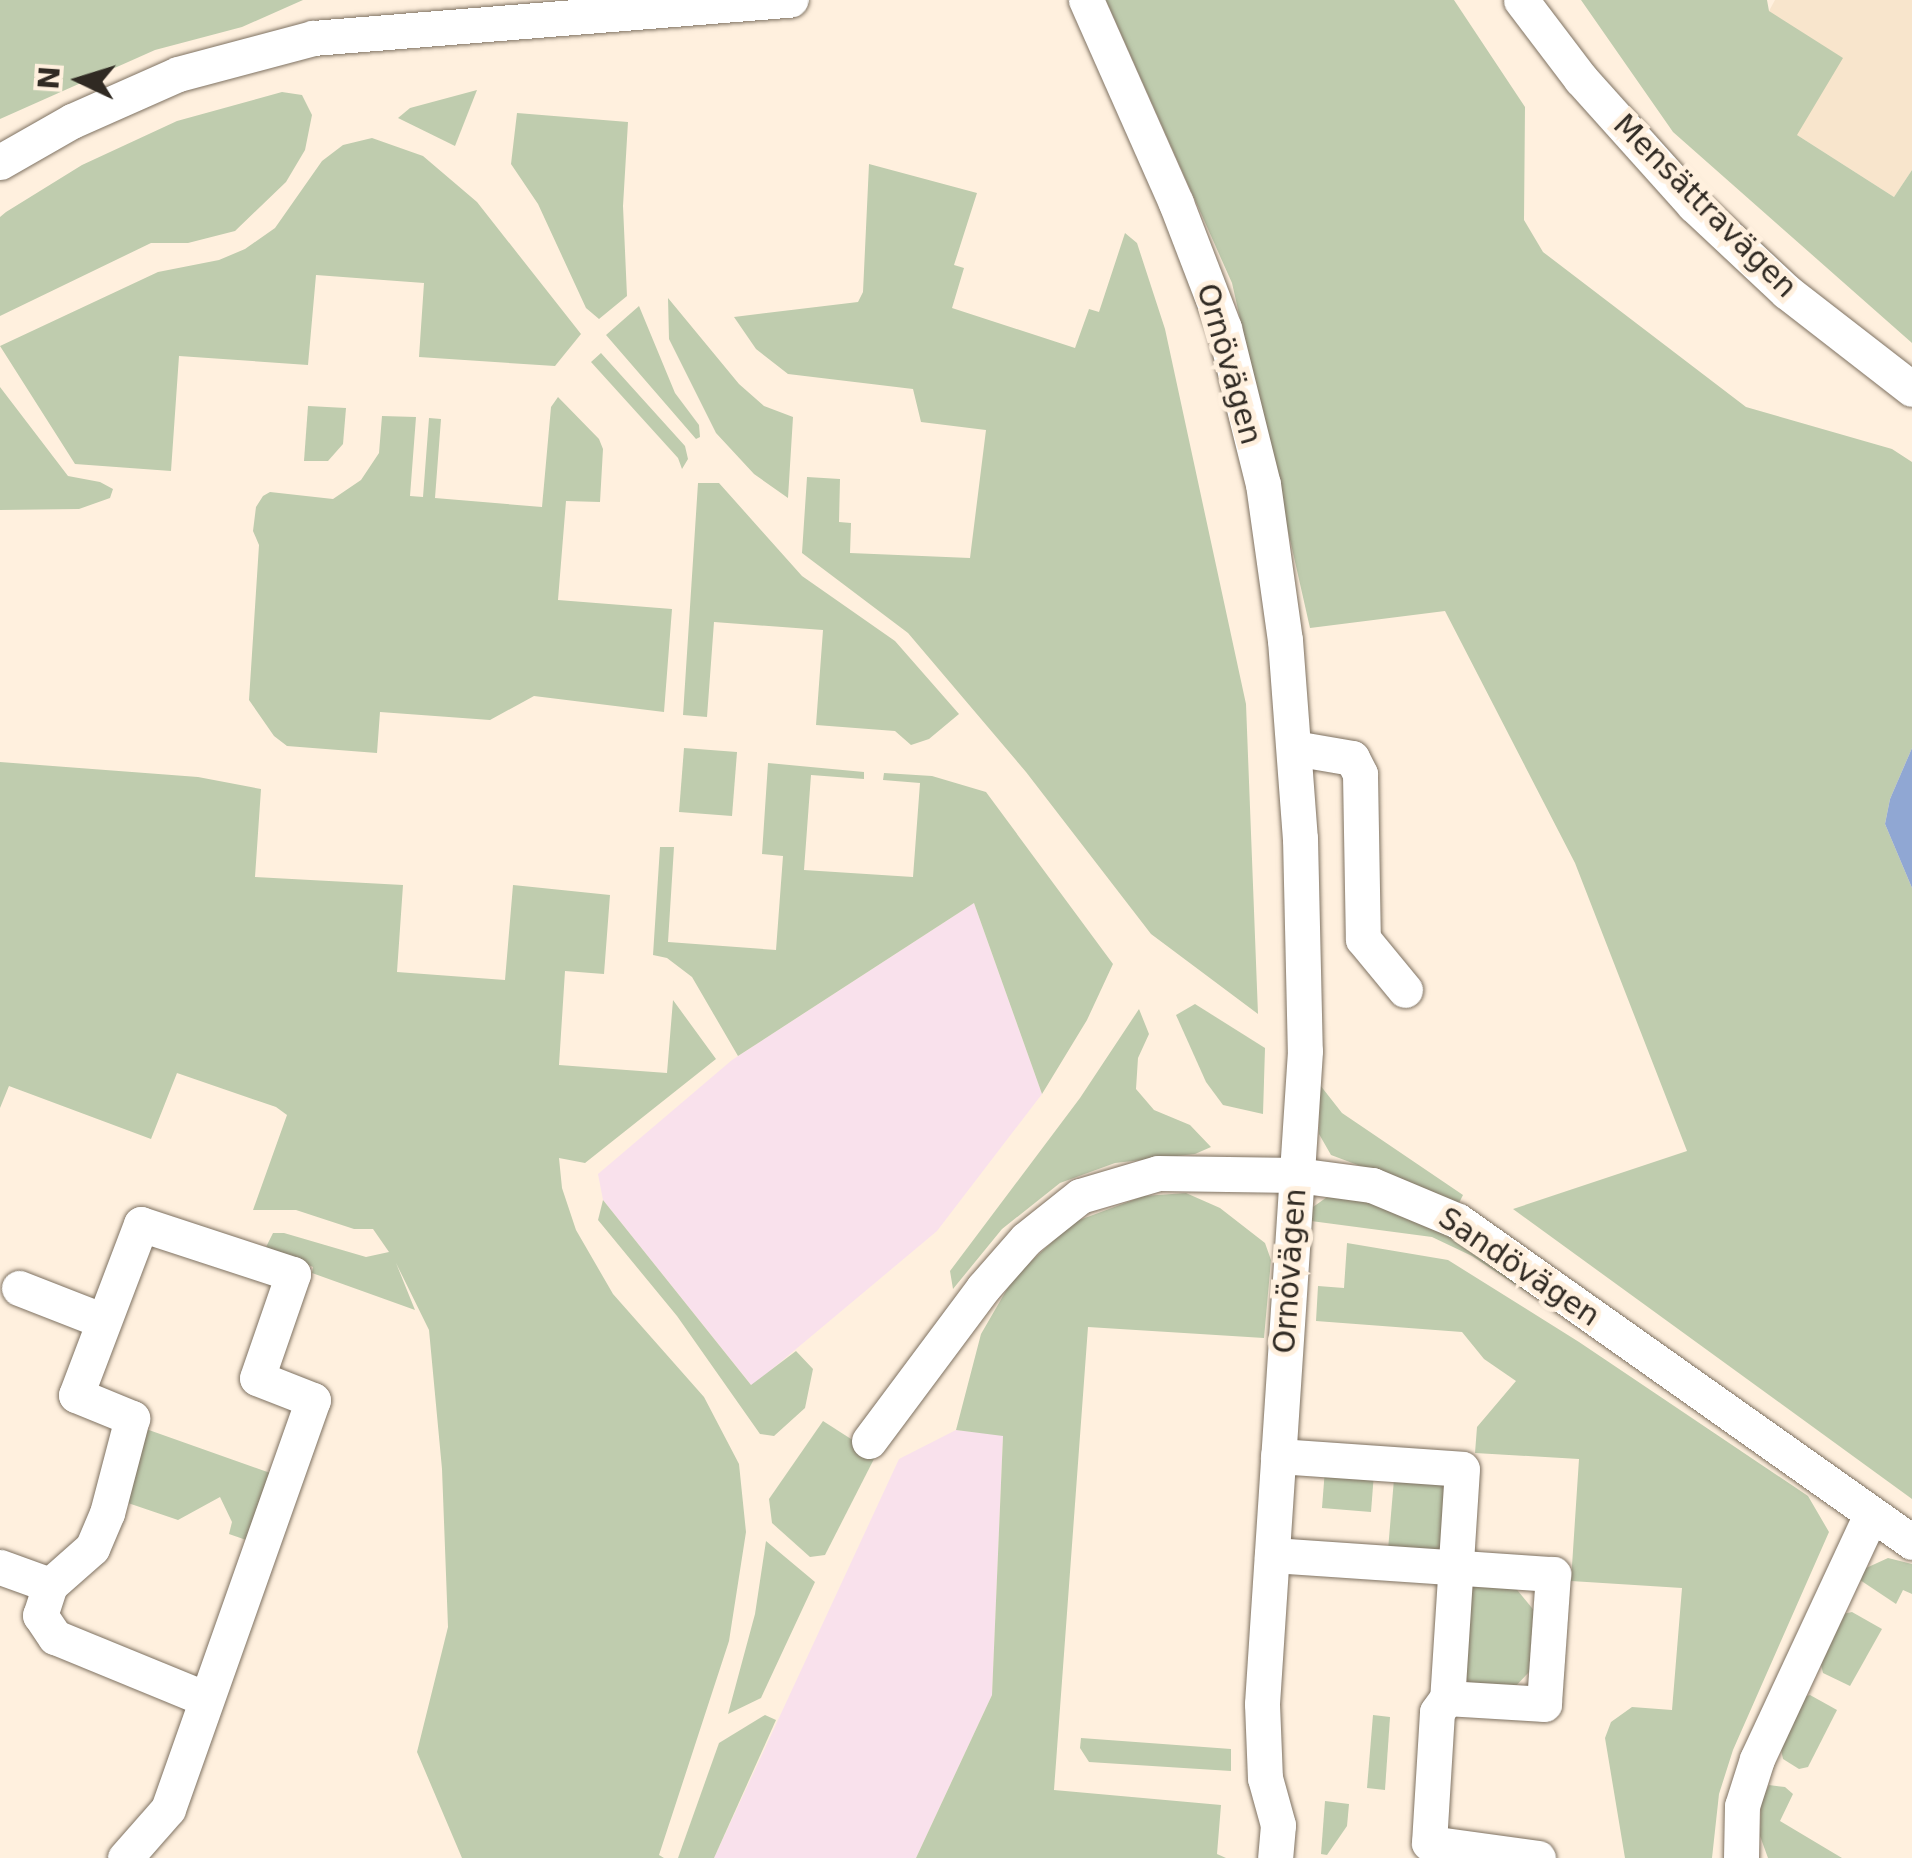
<!DOCTYPE html>
<html>
<head>
<meta charset="utf-8">
<style>
  body { margin:0 }
  #map { position:relative; width:1912px; height:1858px; overflow:hidden; background:#fff0de; font-family:"DejaVu Sans",sans-serif }
  div>[style] { position:absolute }
  .built>* { inset:0; background:#f8e5cc }
  .education>* { inset:0; background:#f9e1ec }
  .green>* { inset:0; background:#bfccae }
  .water>* { inset:0; background:#90a7d3 }
  .roads { filter:drop-shadow(0 0 2px #7f7262) drop-shadow(0 0 2px #7f7262) }
  .minor>* { height:35px; margin:-17.5px; padding:0 17.5px; transform-origin:17.5px; border-radius:17.5px; background:#fff }
  span { translate:-50% -50%; white-space:nowrap; text-align:center; line-height:1.15; -webkit-text-stroke:10px #fff0de; paint-order:stroke }
  .street-label { font-size:30px; color:#302a23 }
  .north { position:absolute; left:30px; top:30px; width:100px; height:100px; -webkit-text-stroke:8px #fff0de; paint-order:stroke; rotate:274deg; font-size:28px; font-weight:700; line-height:40px; text-align:center; color:#302a23 }
  .north::after { content:''; display:block; margin:auto; width:35px; height:45px; background:#302a23; clip-path:polygon(50% 0,100% 100%,50% 72%,0 100%) }
</style>
</head>
<body>
<div id="map">
  <div class="built">
    <div style="clip-path:polygon(1775px 0,1912px 0,1912px 170px,1894px 197px,1797px 135px,1769px 11px)"></div>
  </div>
  <div class="education">
    <div style="clip-path:polygon(974px 903px,1042px 1094px,937px 1231px,752px 1386px,603px 1200px,598px 1174px,732px 1060px)"></div>
    <div style="clip-path:polygon(956px 1430px,1003px 1435px,992px 1695px,916px 1858px,714px 1858px,899px 1459px)"></div>
  </div>
  <div class="green">
    <div style="clip-path:polygon(0 0,303px 0,242px 27px,155px 50px,0 119px)"></div>
    <div style="clip-path:polygon(1106px 0,1454px 0,1525px 107px,1524px 220px,1543px 252px,1746px 407px,1892px 449px,1912px 462px,1912px 748px,1890px 799px,1885px 824px,1912px 888px,1912px 1499px,1513px 1209px,1687px 1151px,1575px 863px,1445px 611px,1310px 628px,1232px 283px)"></div>
    <div style="clip-path:polygon(1581px 0,1767px 0,1769px 11px,1843px 58px,1797px 135px,1894px 197px,1912px 170px,1912px 343px,1673px 132px)"></div>
    <div style="clip-path:polygon(477px 90px,455px 146px,398px 118px,410px 108px)"></div>
    <div style="clip-path:polygon(282px 92px,302px 95px,312px 115px,305px 150px,286px 182px,235px 231px,188px 243px,151px 243px,0 316px,0 217px,6px 212px,82px 165px,177px 121px)"></div>
    <div style="clip-path:polygon(517px 113px,628px 122px,623px 206px,627px 296px,599px 319px,586px 308px,538px 204px,511px 164px)"></div>
    <div style="clip-path:polygon(372px 138px,423px 156px,477px 202px,581px 334px,555px 366px,419px 357px,424px 283px,316px 275px,308px 365px,179px 356px,171px 471px,75px 464px,0 346px,158px 272px,219px 260px,245px 249px,275px 228px,322px 161px,343px 145px)"></div>
    <div style="clip-path:polygon(869px 164px,977px 193px,954px 265px,964px 268px,952px 308px,1075px 348px,1089px 309px,1099px 312px,1125px 233px,1137px 243px,1165px 329px,1246px 704px,1258px 1014px,1151px 934px,1026px 772px,908px 633px,802px 553px,807px 477px,840px 479px,839px 522px,851px 523px,850px 553px,970px 558px,986px 430px,921px 422px,913px 389px,788px 374px,756px 349px,734px 317px,858px 302px,863px 292px)"></div>
    <div style="clip-path:polygon(668px 298px,739px 384px,764px 406px,793px 417px,788px 498px,754px 474px,716px 433px,669px 339px)"></div>
    <div style="clip-path:polygon(639px 306px,675px 393px,699px 425px,700px 437px,696px 439px,606px 335px)"></div>
    <div style="clip-path:polygon(601px 353px,685px 446px,688px 459px,682px 469px,678px 458px,591px 362px)"></div>
    <div style="clip-path:polygon(0 387px,68px 476px,100px 482px,113px 489px,110px 498px,79px 509px,0 510px)"></div>
    <div style="clip-path:polygon(558px 397px,599px 439px,603px 449px,600px 502px,566px 501px,558px 600px,672px 609px,664px 712px,534px 696px,490px 720px,380px 712px,377px 753px,287px 746px,274px 736px,249px 700px,259px 545px,253px 531px,256px 507px,263px 496px,270px 492px,333px 499px,361px 480px,379px 453px,382px 416px,416px 417px,410px 496px,423px 497px,429px 418px,441px 419px,435px 498px,542px 507px,551px 407px)"></div>
    <div style="clip-path:polygon(308px 406px,346px 408px,343px 444px,328px 461px,304px 461px)"></div>
    <div style="clip-path:polygon(698px 483px,719px 483px,802px 576px,895px 641px,959px 714px,929px 739px,911px 745px,895px 731px,816px 725px,823px 630px,714px 622px,707px 717px,683px 715px)"></div>
    <div style="clip-path:polygon(684px 748px,737px 752px,732px 816px,679px 812px)"></div>
    <div style="clip-path:polygon(0 762px,198px 777px,261px 789px,255px 877px,403px 885px,397px 972px,505px 980px,513px 885px,610px 895px,604px 974px,565px 971px,559px 1065px,667px 1073px,673px 1000px,716px 1059px,585px 1163px,559px 1158px,562px 1188px,576px 1230px,613px 1294px,704px 1397px,739px 1464px,746px 1532px,729px 1641px,659px 1855px,664px 1858px,462px 1858px,417px 1752px,448px 1627px,442px 1469px,429px 1330px,396px 1263px,415px 1310px,312px 1273px,313px 1267px,266px 1247px,273px 1233px,284px 1233px,366px 1257px,389px 1252px,373px 1229px,354px 1229px,296px 1210px,253px 1210px,287px 1115px,276px 1107px,177px 1073px,151px 1139px,9px 1086px,0 1108px)"></div>
    <div style="clip-path:polygon(768px 763px,864px 772px,864px 779px,811px 775px,804px 870px,913px 877px,920px 783px,883px 780px,884px 773px,932px 776px,986px 792px,1113px 964px,1087px 1020px,1042px 1094px,974px 903px,738px 1056px,692px 977px,667px 958px,653px 955px,660px 847px,674px 847px,668px 942px,776px 950px,783px 856px,762px 854px)"></div>
    <div style="clip-path:polygon(1195px 1004px,1265px 1048px,1263px 1114px,1223px 1105px,1206px 1082px,1176px 1015px)"></div>
    <div style="clip-path:polygon(1139px 1009px,1149px 1034px,1138px 1058px,1136px 1089px,1154px 1110px,1190px 1125px,1211px 1147px,1195px 1154px,1115px 1163px,1060px 1183px,1002px 1229px,953px 1289px,950px 1271px,1080px 1098px)"></div>
    <div style="clip-path:polygon(1320px 1085px,1342px 1113px,1463px 1195px,1459px 1203px,1331px 1155px,1319px 1134px)"></div>
    <div style="clip-path:polygon(1186px 1193px,1220px 1208px,1265px 1243px,1271px 1260px,1264px 1338px,1088px 1327px,1054px 1790px,1221px 1805px,1217px 1854px,1226px 1858px,916px 1858px,992px 1695px,1003px 1436px,956px 1430px,981px 1334px,1014px 1277px,1074px 1222px,1144px 1196px)"></div>
    <div style="clip-path:polygon(1330px 1195px,1370px 1200px,1432px 1224px,1535px 1289px,1531px 1295px,1472px 1256px,1432px 1237px,1311px 1221px,1313px 1207px)"></div>
    <div style="clip-path:polygon(603px 1200px,751px 1385px,796px 1351px,813px 1369px,805px 1408px,774px 1436px,760px 1434px,677px 1316px,598px 1220px)"></div>
    <div style="clip-path:polygon(1347px 1243px,1448px 1260px,1579px 1342px,1808px 1496px,1829px 1532px,1733px 1750px,1719px 1794px,1712px 1858px,1625px 1858px,1605px 1738px,1611px 1722px,1632px 1707px,1672px 1710px,1682px 1588px,1571px 1581px,1579px 1459px,1475px 1453px,1477px 1427px,1516px 1381px,1484px 1359px,1462px 1332px,1316px 1321px,1318px 1286px,1344px 1288px)"></div>
    <div style="clip-path:polygon(823px 1421px,876px 1455px,825px 1555px,810px 1557px,772px 1523px,769px 1499px)"></div>
    <div style="clip-path:polygon(146px 1429px,276px 1475px,249px 1541px,229px 1534px,232px 1522px,220px 1497px,178px 1520px,128px 1503px)"></div>
    <div style="clip-path:polygon(1325px 1469px,1374px 1473px,1371px 1512px,1322px 1508px)"></div>
    <div style="clip-path:polygon(1394px 1479px,1447px 1482px,1441px 1547px,1435px 1553px,1388px 1550px)"></div>
    <div style="clip-path:polygon(766px 1541px,815px 1582px,761px 1698px,728px 1714px,755px 1614px)"></div>
    <div style="clip-path:polygon(1888px 1558px,1912px 1564px,1912px 1594px,1903px 1590px,1896px 1604px,1860px 1580px,1864px 1569px)"></div>
    <div style="clip-path:polygon(1509px 1580px,1536px 1613px,1530px 1671px,1512px 1690px,1472px 1687px,1464px 1676px,1466px 1583px)"></div>
    <div style="clip-path:polygon(1852px 1612px,1882px 1629px,1850px 1686px,1823px 1673px,1820px 1661px,1843px 1614px)"></div>
    <div style="clip-path:polygon(1810px 1695px,1837px 1710px,1808px 1767px,1799px 1769px,1783px 1759px,1780px 1745px,1803px 1697px)"></div>
    <div style="clip-path:polygon(765px 1715px,776px 1720px,714px 1858px,678px 1858px,719px 1743px)"></div>
    <div style="clip-path:polygon(1373px 1715px,1390px 1717px,1385px 1790px,1367px 1788px)"></div>
    <div style="clip-path:polygon(1081px 1738px,1231px 1749px,1231px 1771px,1089px 1762px,1080px 1748px)"></div>
    <div style="clip-path:polygon(1769px 1785px,1785px 1787px,1793px 1794px,1780px 1821px,1842px 1858px,1768px 1858px,1760px 1836px,1761px 1802px)"></div>
    <div style="clip-path:polygon(1325px 1801px,1349px 1804px,1347px 1826px,1327px 1855px,1321px 1854px)"></div>
  </div>
  <div class="water">
    <div style="clip-path:polygon(1912px 748px,1912px 888px,1885px 824px,1890px 799px)"></div>
  </div>
  <div class="roads">
    <div class="minor">
      <div style="left:1086px;top:0;width:222px;rotate:66.1deg"></div>
      <div style="left:1176px;top:203px;width:134px;rotate:69deg"></div>
      <div style="left:1224px;top:328px;width:161px;rotate:76deg"></div>
      <div style="left:1263px;top:484px;width:158px;rotate:82deg"></div>
      <div style="left:1285px;top:640px;width:199px;rotate:85.7deg"></div>
      <div style="left:1300px;top:838px;width:213px;rotate:88.7deg"></div>
      <div style="left:1305px;top:1051px;width:654px;rotate:93.77deg"></div>
      <div style="left:1262px;top:1704px;width:74px;rotate:87.7deg"></div>
      <div style="left:1265px;top:1778px;width:49px;rotate:74.5deg"></div>
      <div style="left:1278px;top:1825px;width:33px;rotate:95deg"></div>
      <div style="left:1521px;top:0;width:99px;rotate:52.8deg"></div>
      <div style="left:1581px;top:79px;width:169px;rotate:48.1deg"></div>
      <div style="left:1694px;top:205px;width:127px;rotate:43.1deg"></div>
      <div style="left:1787px;top:292px;width:158px;rotate:37.8deg"></div>
      <div style="left:0;top:162px;width:83px;rotate:-29.7deg"></div>
      <div style="left:72px;top:121px;width:116px;rotate:-23.9deg"></div>
      <div style="left:178px;top:74px;width:140px;rotate:-14.9deg"></div>
      <div style="left:313px;top:38px;width:479px;rotate:-4.6deg"></div>
      <div style="left:1294px;top:748px;width:59px;rotate:9.8deg"></div>
      <div style="left:1352px;top:758px;width:18px;rotate:63deg"></div>
      <div style="left:1360px;top:774px;width:165px;rotate:89deg"></div>
      <div style="left:1363px;top:939px;width:66px;rotate:50.5deg"></div>
      <div style="left:19px;top:1288px;width:88px;rotate:21.3deg"></div>
      <div style="left:869px;top:1441px;width:191px;rotate:-53.3deg"></div>
      <div style="left:983px;top:1288px;width:65px;rotate:-48.7deg"></div>
      <div style="left:1026px;top:1239px;width:69px;rotate:-38.5deg"></div>
      <div style="left:1080px;top:1196px;width:81px;rotate:-16.4deg"></div>
      <div style="left:1158px;top:1173px;width:139px;rotate:0.8deg"></div>
      <div style="left:1297px;top:1175px;width:76px;rotate:7.6deg"></div>
      <div style="left:1372px;top:1185px;width:93px;rotate:22.7deg"></div>
      <div style="left:1458px;top:1221px;width:556px;rotate:35.26deg"></div>
      <div style="left:1278px;top:1456px;width:184px;rotate:4deg"></div>
      <div style="left:1462px;top:1469px;width:229px;rotate:93.7deg"></div>
      <div style="left:1447px;top:1698px;width:17px;rotate:126deg"></div>
      <div style="left:1437px;top:1712px;width:131px;rotate:93.5deg"></div>
      <div style="left:1429px;top:1843px;width:110px;rotate:7.8deg"></div>
      <div style="left:1272px;top:1555px;width:282px;rotate:3.9deg"></div>
      <div style="left:1553px;top:1574px;width:130px;rotate:94deg"></div>
      <div style="left:1544px;top:1704px;width:97px;rotate:-176.5deg"></div>
      <div style="left:0;top:1567px;width:53px;rotate:19.8deg"></div>
      <div style="left:125px;top:1858px;width:65px;rotate:-48.7deg"></div>
      <div style="left:168px;top:1809px;width:434px;rotate:-70.5deg"></div>
      <div style="left:313px;top:1400px;width:60px;rotate:-158.6deg"></div>
      <div style="left:257px;top:1378px;width:110px;rotate:-70.9deg"></div>
      <div style="left:293px;top:1274px;width:160px;rotate:-161.8deg"></div>
      <div style="left:141px;top:1224px;width:183px;rotate:110.8deg"></div>
      <div style="left:76px;top:1395px;width:61px;rotate:22.3deg"></div>
      <div style="left:132px;top:1418px;width:98px;rotate:104.7deg"></div>
      <div style="left:107px;top:1513px;width:38px;rotate:113deg"></div>
      <div style="left:92px;top:1548px;width:56px;rotate:138.6deg"></div>
      <div style="left:50px;top:1585px;width:32px;rotate:108deg"></div>
      <div style="left:40px;top:1615px;width:27px;rotate:56deg"></div>
      <div style="left:55px;top:1637px;width:161px;rotate:22.3deg"></div>
      <div style="left:1741px;top:1858px;width:52px;rotate:-88.9deg"></div>
      <div style="left:1742px;top:1806px;width:49px;rotate:-72.3deg"></div>
      <div style="left:1757px;top:1759px;width:270px;rotate:-65deg"></div>
    </div>
  </div>
  <div class="street-label">
    <span style="left:1705px;top:206px;rotate:45deg">Mensättravägen</span>
    <span style="left:1229px;top:364px;rotate:74deg">Ornövägen</span>
    <span style="left:1519px;top:1267px;rotate:34deg">Sandövägen</span>
    <span style="left:1290px;top:1271px;rotate:-86deg">Ornövägen</span>
  </div>
  <div class="north">N</div>
</div>
</body>
</html>
